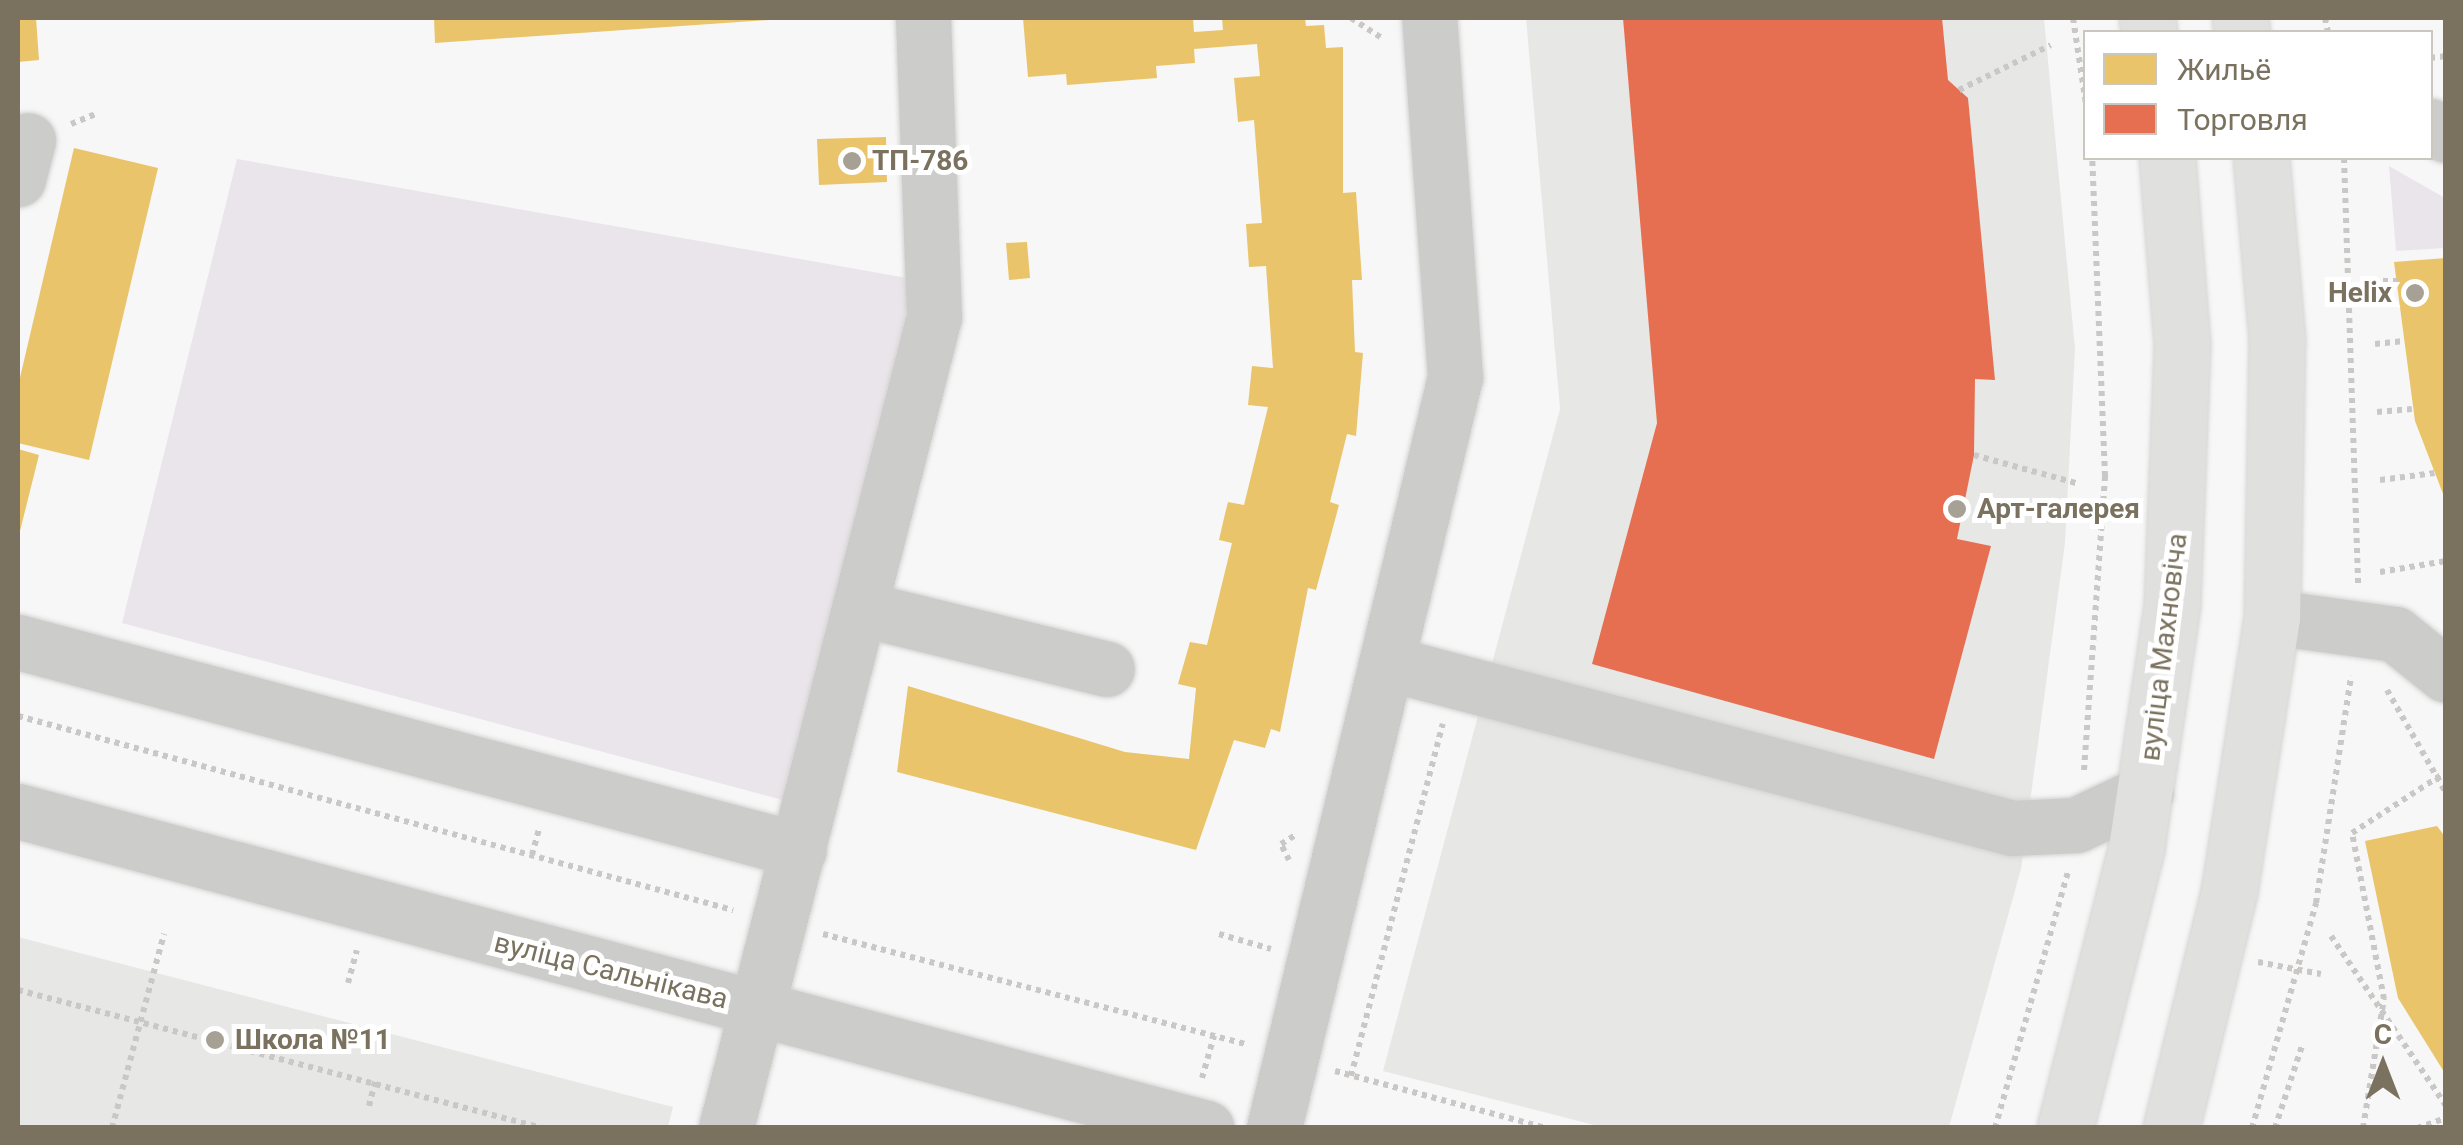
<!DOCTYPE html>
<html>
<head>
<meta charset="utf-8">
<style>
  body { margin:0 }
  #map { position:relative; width:2463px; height:1145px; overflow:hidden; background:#f7f7f7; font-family:Roboto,sans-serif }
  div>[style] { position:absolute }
  .built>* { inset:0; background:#e7e7e5 }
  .green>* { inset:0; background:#eae5ea }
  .homes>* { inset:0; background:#e9c46a }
  .shops>* { inset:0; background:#e76f51 }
  .path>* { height:6px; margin-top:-3px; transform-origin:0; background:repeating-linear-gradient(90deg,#c9c8c7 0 5px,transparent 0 10px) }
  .roads { filter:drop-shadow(0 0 2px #d4d3d2) drop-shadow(0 0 2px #d4d3d2) }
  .minor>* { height:55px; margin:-27.5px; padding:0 27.5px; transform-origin:27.5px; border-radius:27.5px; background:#ccccca }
  .major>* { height:55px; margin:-27.5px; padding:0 27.5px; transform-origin:27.5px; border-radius:27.5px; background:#e0e0df }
  .dots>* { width:28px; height:28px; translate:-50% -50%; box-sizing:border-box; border:5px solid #fff; border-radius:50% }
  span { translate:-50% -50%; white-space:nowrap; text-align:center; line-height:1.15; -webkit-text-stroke:10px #fff; paint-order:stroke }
  .poi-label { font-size:28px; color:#7a725f; font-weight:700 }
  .left { translate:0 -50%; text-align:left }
  .right { translate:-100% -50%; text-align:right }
  .street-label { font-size:28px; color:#7a725f }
  .frame { position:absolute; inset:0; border:20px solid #7a725f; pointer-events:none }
  .legend { position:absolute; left:2083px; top:30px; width:350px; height:130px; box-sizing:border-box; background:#fff; border:2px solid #cac7bf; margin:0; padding:12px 18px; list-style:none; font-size:30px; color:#7a725f }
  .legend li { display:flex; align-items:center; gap:20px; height:50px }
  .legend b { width:50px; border:2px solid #cac7bf }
  .north { position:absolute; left:2333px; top:1015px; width:100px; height:100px; -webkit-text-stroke:8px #fff; paint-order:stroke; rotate:0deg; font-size:28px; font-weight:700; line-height:40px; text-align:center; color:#7a725f }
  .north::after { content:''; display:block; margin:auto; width:35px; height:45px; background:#7a725f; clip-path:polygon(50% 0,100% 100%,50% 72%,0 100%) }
</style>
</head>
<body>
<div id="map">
  <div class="built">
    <div style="clip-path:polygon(1526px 18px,2044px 18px,2075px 349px,2065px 543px,2021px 869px,1949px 1127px,1602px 1127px,1383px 1071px,1560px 409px)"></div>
    <div style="clip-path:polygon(18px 937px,673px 1107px,668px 1127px,18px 1127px)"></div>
  </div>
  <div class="green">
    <div style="clip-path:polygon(237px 159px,907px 278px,906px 317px,790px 802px,122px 623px)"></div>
    <div style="clip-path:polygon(2389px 166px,2445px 198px,2445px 248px,2396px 251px)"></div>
  </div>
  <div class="homes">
    <div style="clip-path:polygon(18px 18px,36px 18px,39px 60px,18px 62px)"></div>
    <div style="clip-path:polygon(434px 18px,769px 18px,769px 20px,435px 43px)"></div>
    <div style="clip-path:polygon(1023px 18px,1193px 18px,1194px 32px,1223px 30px,1222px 18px,1305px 18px,1306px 26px,1324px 25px,1326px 48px,1343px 47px,1343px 193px,1356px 192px,1362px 280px,1352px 280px,1355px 352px,1363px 353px,1356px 436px,1347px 434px,1330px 502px,1339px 505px,1316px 590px,1308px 588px,1280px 732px,1271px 729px,1265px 748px,1234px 740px,1196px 850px,897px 772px,908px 686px,1125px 752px,1189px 759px,1196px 688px,1178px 684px,1190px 642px,1207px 645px,1232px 543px,1219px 540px,1224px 518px,1228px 502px,1244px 505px,1268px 407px,1248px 405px,1252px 366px,1273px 368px,1266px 266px,1249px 267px,1246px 224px,1262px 223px,1254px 120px,1238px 122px,1234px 78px,1260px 76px,1257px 44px,1194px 49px,1195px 63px,1156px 66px,1157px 78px,1067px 85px,1066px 74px,1028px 77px)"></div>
    <div style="clip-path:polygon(886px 137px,887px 182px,819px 185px,817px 139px)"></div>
    <div style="clip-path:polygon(74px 148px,158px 168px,89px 460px,18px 443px,18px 386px)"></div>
    <div style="clip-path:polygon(1027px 242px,1030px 278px,1009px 280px,1006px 243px)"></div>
    <div style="clip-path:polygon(2446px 258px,2446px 499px,2445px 499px,2415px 421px,2394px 262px)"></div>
    <div style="clip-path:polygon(18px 449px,39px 455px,19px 535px,18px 535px)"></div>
    <div style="clip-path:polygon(2437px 826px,2446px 838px,2446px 1075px,2398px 998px,2365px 841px)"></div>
  </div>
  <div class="shops">
    <div style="clip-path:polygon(1623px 18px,1942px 18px,1948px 80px,1968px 98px,1995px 380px,1975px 379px,1974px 455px,1957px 539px,1991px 546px,1934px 759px,1592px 664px,1657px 423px)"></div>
  </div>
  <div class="path">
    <div style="left:1351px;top:18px;width:38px;rotate:33deg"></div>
    <div style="left:2073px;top:18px;width:87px;rotate:81.4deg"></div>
    <div style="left:2325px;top:18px;width:14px;rotate:78deg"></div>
    <div style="left:2430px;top:58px;width:16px;rotate:-7deg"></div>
    <div style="left:1959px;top:90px;width:102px;rotate:-26.1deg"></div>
    <div style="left:71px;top:124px;width:27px;rotate:-22deg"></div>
    <div style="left:2344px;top:158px;width:426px;rotate:88.1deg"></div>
    <div style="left:2373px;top:281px;width:24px"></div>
    <div style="left:2375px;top:344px;width:29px;rotate:-6deg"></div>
    <div style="left:2377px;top:412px;width:35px;rotate:-5deg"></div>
    <div style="left:1974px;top:455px;width:106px;rotate:15.4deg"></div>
    <div style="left:2380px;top:480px;width:55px;rotate:-7.3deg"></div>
    <div style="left:2380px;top:572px;width:67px;rotate:-9.5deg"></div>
    <div style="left:2387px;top:690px;width:119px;rotate:60.2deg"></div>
    <div style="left:18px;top:716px;width:741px;rotate:15.18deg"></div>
    <div style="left:2084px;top:770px;width:295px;rotate:-85.9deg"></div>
    <div style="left:2105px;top:476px;width:318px;rotate:-92.3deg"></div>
    <div style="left:532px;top:855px;width:28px;rotate:-75deg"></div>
    <div style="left:1289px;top:860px;width:18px;rotate:-117deg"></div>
    <div style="left:1281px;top:844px;width:19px;rotate:-32deg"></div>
    <div style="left:823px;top:934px;width:437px;rotate:14.6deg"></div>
    <div style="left:1219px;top:934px;width:54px;rotate:16.1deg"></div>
    <div style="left:2331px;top:936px;width:205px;rotate:55.9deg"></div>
    <div style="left:2258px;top:962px;width:64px;rotate:10.8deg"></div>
    <div style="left:348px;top:983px;width:34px;rotate:-75deg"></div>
    <div style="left:18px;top:990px;width:542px;rotate:14.75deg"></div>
    <div style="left:1335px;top:1071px;width:219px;rotate:15.1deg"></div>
    <div style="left:1351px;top:1076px;width:364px;rotate:-75.4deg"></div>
    <div style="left:1202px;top:1078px;width:44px;rotate:-74.1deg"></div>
    <div style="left:369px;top:1106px;width:25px;rotate:-76deg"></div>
    <div style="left:112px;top:1128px;width:201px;rotate:-75deg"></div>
    <div style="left:1995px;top:1128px;width:267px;rotate:-74.1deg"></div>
    <div style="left:2252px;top:1128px;width:234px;rotate:-74.1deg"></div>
    <div style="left:2316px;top:903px;width:230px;rotate:-81.2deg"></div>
    <div style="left:2275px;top:1128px;width:86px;rotate:-71.8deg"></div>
    <div style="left:2363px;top:1128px;width:131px;rotate:-80.8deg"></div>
    <div style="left:2384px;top:999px;width:169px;rotate:-100.9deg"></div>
    <div style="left:2352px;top:833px;width:112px;rotate:-33deg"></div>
    <div style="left:2417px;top:1128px;width:31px;rotate:-19deg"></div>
  </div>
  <div class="roads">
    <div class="minor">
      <div style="left:2430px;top:126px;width:18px;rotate:29deg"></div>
      <div style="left:18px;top:179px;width:40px;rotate:-75.6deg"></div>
      <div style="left:863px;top:609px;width:251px;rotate:13.8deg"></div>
      <div style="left:2272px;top:617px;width:124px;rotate:7.9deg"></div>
      <div style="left:2395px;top:634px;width:65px;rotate:38.8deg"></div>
      <div style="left:18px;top:642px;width:808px;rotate:14.91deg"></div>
      <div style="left:1391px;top:664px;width:642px;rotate:14.79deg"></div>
      <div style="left:2012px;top:828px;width:64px;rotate:-2.7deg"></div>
      <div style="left:2076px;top:825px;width:77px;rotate:-25.2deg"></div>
      <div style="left:18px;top:811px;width:1230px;rotate:14.94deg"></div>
      <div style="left:726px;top:1128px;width:837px;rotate:-75.62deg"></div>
      <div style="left:934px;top:317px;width:299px;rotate:-92.1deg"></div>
      <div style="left:1274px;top:1128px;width:773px;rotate:-76.45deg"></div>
      <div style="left:1455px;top:377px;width:360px;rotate:-94.1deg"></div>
    </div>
    <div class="major">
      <div style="left:2147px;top:18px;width:14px;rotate:82deg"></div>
      <div style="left:2240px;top:18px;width:14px;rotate:82deg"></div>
      <div style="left:2065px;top:1128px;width:288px;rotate:-75.7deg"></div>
      <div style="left:2136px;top:849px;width:247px;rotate:-81.6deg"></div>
      <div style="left:2172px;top:605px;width:261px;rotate:-87.8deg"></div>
      <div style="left:2182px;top:344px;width:187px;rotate:-94.6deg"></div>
      <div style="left:2171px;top:1128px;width:243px;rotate:-76.2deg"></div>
      <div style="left:2229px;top:892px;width:278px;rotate:-81.1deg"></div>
      <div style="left:2272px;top:617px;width:277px;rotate:-89deg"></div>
      <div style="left:2277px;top:340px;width:183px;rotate:-95deg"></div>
    </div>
  </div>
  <div class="dots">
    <div style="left:852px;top:161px;background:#a6a194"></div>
    <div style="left:2415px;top:293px;background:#a6a194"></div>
    <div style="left:1957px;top:509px;background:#a6a194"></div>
    <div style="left:215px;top:1040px;background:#a6a194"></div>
  </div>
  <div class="poi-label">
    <span class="left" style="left:872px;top:161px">ТП-786</span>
    <span class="right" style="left:2392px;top:293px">Helix</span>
    <span class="left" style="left:1977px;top:509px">Арт-галерея</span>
    <span class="left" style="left:235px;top:1040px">Школа №11</span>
  </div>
  <div class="street-label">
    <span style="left:2164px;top:647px;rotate:-83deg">вуліца Махновіча</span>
    <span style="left:611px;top:971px;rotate:14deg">вуліца Сальнікава</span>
  </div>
  <div class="frame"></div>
  <ul class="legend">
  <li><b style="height:28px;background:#e9c46a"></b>Жильё</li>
  <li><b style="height:28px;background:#e76f51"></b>Торговля</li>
  </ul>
  <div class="north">С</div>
</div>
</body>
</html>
